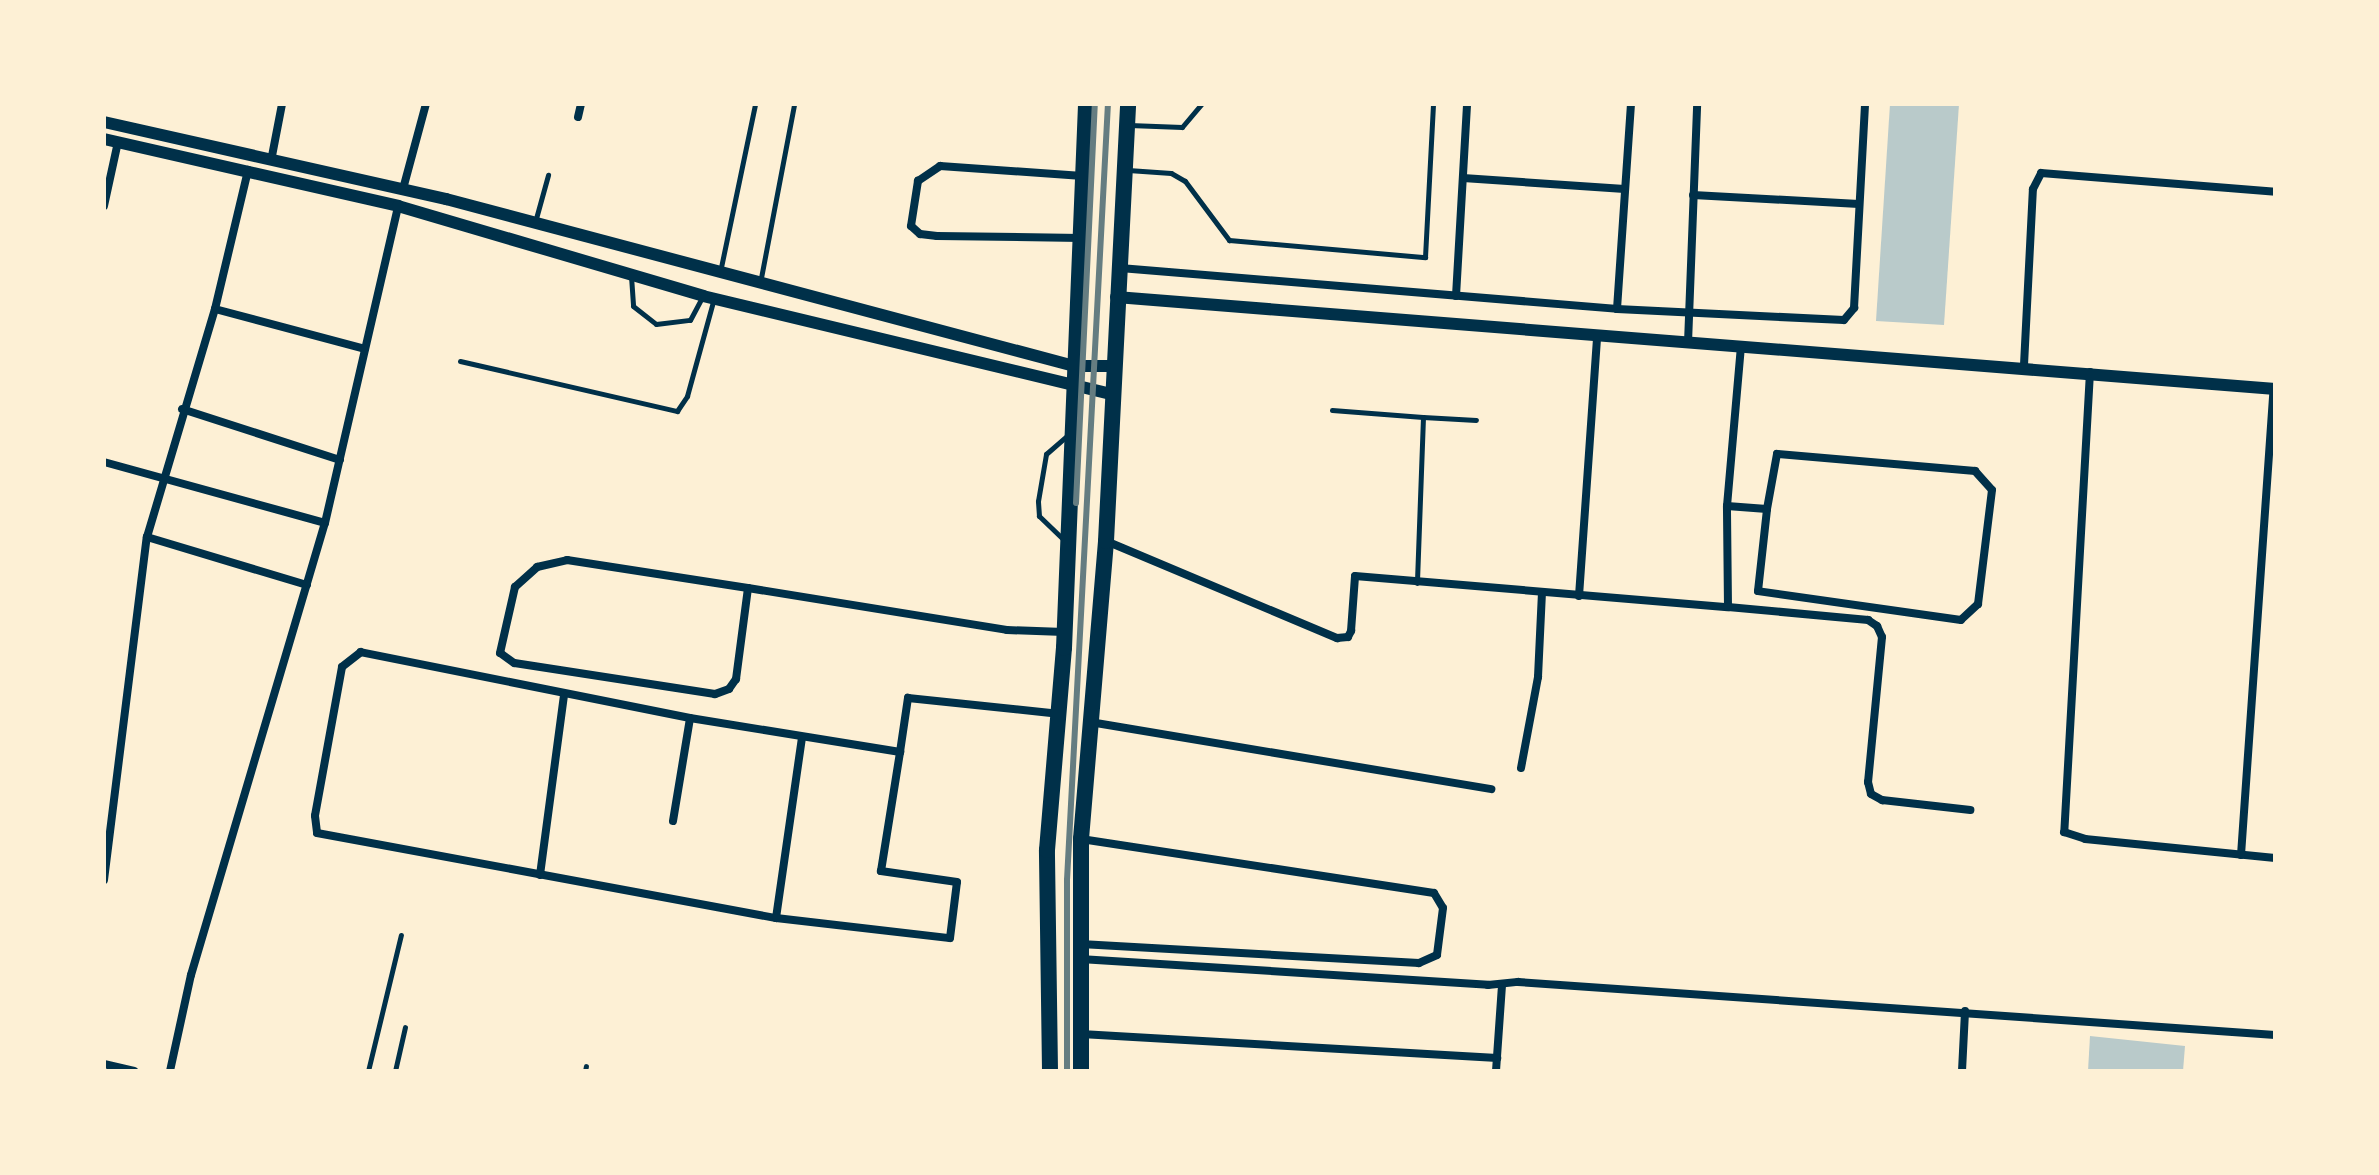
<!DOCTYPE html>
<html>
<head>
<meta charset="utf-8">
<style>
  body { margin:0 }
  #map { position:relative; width:2379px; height:1175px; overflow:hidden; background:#fdf0d5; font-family:Literata,serif }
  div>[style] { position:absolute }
  .green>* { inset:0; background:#b9caca }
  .service>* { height:5px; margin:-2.5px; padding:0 2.5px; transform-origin:2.5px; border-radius:2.5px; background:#003049 }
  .minor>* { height:8px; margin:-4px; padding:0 4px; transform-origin:4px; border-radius:4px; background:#003049 }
  .tertiary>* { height:12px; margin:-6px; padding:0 6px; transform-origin:6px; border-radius:6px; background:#003049 }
  .primary>* { height:16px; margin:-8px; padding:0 8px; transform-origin:8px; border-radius:8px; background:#003049 }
  .rail>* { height:6px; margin:-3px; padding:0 3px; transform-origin:3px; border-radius:3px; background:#657d81 }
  span { translate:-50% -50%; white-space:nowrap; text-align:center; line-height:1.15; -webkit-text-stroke:8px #fdf0d5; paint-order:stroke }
  .frame { position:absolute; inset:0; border:106px solid #fdf0d5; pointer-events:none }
</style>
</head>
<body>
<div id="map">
  <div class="green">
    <div style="clip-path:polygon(1890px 104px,1959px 104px,1944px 325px,1876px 321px)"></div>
    <div style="clip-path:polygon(2090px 1036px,2185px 1046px,2183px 1071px,2088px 1071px)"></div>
  </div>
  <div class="service">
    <div style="left:1129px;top:125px;width:53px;rotate:2.2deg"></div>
    <div style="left:1182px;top:127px;width:30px;rotate:-50deg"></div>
    <div style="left:1128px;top:170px;width:43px;rotate:4deg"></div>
    <div style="left:1171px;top:173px;width:16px;rotate:30deg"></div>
    <div style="left:1185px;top:181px;width:74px;rotate:53.3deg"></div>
    <div style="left:1229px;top:240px;width:197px;rotate:5deg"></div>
    <div style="left:1425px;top:257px;width:153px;rotate:-87deg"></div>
    <div style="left:535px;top:222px;width:49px;rotate:-74.5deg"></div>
    <div style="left:720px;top:272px;width:172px;rotate:-78.2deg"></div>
    <div style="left:631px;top:276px;width:30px;rotate:86deg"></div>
    <div style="left:633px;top:306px;width:29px;rotate:38deg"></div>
    <div style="left:656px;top:324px;width:34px;rotate:-7deg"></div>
    <div style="left:690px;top:320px;width:27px;rotate:-62deg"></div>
    <div style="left:760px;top:283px;width:182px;rotate:-79.2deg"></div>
    <div style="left:460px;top:361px;width:223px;rotate:13deg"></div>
    <div style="left:677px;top:411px;width:18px;rotate:-56deg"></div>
    <div style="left:687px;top:396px;width:102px;rotate:-74.6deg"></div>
    <div style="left:1332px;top:410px;width:91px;rotate:4.4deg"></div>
    <div style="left:1423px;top:417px;width:166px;rotate:92.1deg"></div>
    <div style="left:1423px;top:417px;width:53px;rotate:3.2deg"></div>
    <div style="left:1064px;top:540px;width:35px;rotate:-136deg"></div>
    <div style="left:1039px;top:516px;width:15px;rotate:-94deg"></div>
    <div style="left:1038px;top:501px;width:48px;rotate:-80.3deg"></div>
    <div style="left:1046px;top:454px;width:28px;rotate:-41deg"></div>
    <div style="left:368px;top:1071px;width:140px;rotate:-76.4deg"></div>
    <div style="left:395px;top:1071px;width:45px;rotate:-77.2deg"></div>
    <div style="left:585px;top:1071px;width:5px;rotate:-79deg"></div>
  </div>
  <div class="minor">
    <div style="left:578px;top:117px;width:13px;rotate:-77deg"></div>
    <div style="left:272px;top:156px;width:53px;rotate:-79.1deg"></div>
    <div style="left:1463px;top:178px;width:162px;rotate:3.9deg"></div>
    <div style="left:403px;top:189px;width:88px;rotate:-74.9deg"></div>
    <div style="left:1693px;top:195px;width:166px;rotate:3.1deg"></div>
    <div style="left:104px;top:206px;width:66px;rotate:-77.7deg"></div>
    <div style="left:1081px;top:238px;width:144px;rotate:-179.2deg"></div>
    <div style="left:937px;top:236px;width:17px;rotate:-173deg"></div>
    <div style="left:920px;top:234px;width:12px;rotate:-138deg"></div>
    <div style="left:911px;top:226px;width:46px;rotate:-81.2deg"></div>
    <div style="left:918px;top:181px;width:27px;rotate:-34deg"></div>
    <div style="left:940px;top:166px;width:143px;rotate:4deg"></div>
    <div style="left:1120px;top:268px;width:499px;rotate:4.7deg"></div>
    <div style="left:1617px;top:309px;width:227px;rotate:2.8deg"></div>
    <div style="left:1844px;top:320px;width:16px;rotate:-50deg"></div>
    <div style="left:1854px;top:308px;width:204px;rotate:-86.9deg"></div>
    <div style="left:1456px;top:296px;width:192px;rotate:-86.7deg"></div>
    <div style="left:215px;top:309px;width:155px;rotate:14.9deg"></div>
    <div style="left:1617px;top:309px;width:205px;rotate:-86.1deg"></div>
    <div style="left:1688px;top:343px;width:239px;rotate:-87.8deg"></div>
    <div style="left:2024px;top:365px;width:176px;rotate:-87.1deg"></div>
    <div style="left:2033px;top:189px;width:18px;rotate:-63deg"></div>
    <div style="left:2041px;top:173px;width:235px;rotate:4.6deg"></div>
    <div style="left:2090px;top:372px;width:461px;rotate:93.2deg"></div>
    <div style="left:2064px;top:832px;width:22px;rotate:18deg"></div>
    <div style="left:2085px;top:839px;width:191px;rotate:5.7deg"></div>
    <div style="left:182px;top:409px;width:166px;rotate:17.9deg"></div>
    <div style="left:104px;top:462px;width:229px;rotate:15.4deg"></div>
    <div style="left:1727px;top:506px;width:40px;rotate:4.3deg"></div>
    <div style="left:1767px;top:509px;width:56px;rotate:-79.7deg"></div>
    <div style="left:1777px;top:454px;width:199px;rotate:4.9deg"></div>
    <div style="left:1975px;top:471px;width:25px;rotate:48deg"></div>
    <div style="left:1992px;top:490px;width:115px;rotate:97deg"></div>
    <div style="left:1978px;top:604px;width:23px;rotate:137deg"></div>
    <div style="left:1961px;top:620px;width:205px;rotate:-171.9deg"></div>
    <div style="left:1758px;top:591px;width:82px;rotate:-83.7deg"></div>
    <div style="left:147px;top:537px;width:167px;rotate:16.7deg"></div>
    <div style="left:1106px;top:541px;width:251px;rotate:22.8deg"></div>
    <div style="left:1337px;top:638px;width:11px;rotate:-5deg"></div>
    <div style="left:1348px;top:637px;width:7px;rotate:-63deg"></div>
    <div style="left:1351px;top:631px;width:55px;rotate:-85.8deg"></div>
    <div style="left:1355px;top:576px;width:374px;rotate:4.8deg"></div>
    <div style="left:1728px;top:607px;width:101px;rotate:-90.6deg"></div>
    <div style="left:1727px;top:506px;width:161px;rotate:-85deg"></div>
    <div style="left:748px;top:588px;width:92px;rotate:97.5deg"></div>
    <div style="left:736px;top:679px;width:12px;rotate:125deg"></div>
    <div style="left:729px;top:689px;width:15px;rotate:160deg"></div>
    <div style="left:715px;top:694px;width:203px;rotate:-171.2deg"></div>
    <div style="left:514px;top:663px;width:17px;rotate:-144deg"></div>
    <div style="left:500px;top:653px;width:68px;rotate:-77.2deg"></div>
    <div style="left:515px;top:587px;width:30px;rotate:-42deg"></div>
    <div style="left:537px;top:567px;width:31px;rotate:-13deg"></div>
    <div style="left:567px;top:560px;width:183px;rotate:8.8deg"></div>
    <div style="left:748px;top:588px;width:262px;rotate:9.2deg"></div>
    <div style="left:1007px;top:630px;width:57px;rotate:2deg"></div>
    <div style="left:1579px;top:596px;width:260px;rotate:-86deg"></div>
    <div style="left:1728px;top:607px;width:141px;rotate:5.3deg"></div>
    <div style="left:1868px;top:620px;width:11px;rotate:34deg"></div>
    <div style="left:1877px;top:626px;width:12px;rotate:66deg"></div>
    <div style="left:1882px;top:637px;width:146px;rotate:95.5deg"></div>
    <div style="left:1868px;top:782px;width:12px;rotate:76deg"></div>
    <div style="left:1871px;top:794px;width:13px;rotate:29deg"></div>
    <div style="left:1882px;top:800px;width:89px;rotate:6.5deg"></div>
    <div style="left:690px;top:718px;width:213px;rotate:9.2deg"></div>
    <div style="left:900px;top:752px;width:55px;rotate:-81.6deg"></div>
    <div style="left:908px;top:698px;width:153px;rotate:6deg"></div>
    <div style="left:1090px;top:722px;width:407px;rotate:9.5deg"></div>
    <div style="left:1521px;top:768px;width:93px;rotate:-79.4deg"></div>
    <div style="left:1538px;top:677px;width:85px;rotate:-87.3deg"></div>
    <div style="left:673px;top:821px;width:104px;rotate:-80.6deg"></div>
    <div style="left:690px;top:718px;width:336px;rotate:-168.7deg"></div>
    <div style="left:361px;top:652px;width:24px;rotate:142deg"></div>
    <div style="left:342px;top:667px;width:151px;rotate:100.3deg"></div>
    <div style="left:315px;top:816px;width:17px;rotate:83deg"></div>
    <div style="left:317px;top:833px;width:467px;rotate:10.5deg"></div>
    <div style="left:776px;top:918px;width:182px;rotate:-81.8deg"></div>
    <div style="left:1081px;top:839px;width:357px;rotate:8.7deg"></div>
    <div style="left:1434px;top:893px;width:17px;rotate:59deg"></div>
    <div style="left:1443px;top:908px;width:47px;rotate:97.3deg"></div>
    <div style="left:1437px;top:955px;width:20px;rotate:156deg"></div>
    <div style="left:1419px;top:963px;width:339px;rotate:-176.8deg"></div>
    <div style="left:2241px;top:855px;width:468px;rotate:-86deg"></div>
    <div style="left:540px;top:875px;width:182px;rotate:-82.4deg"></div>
    <div style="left:104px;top:880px;width:346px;rotate:-82.9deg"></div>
    <div style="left:147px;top:537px;width:238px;rotate:-73.4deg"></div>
    <div style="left:215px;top:309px;width:143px;rotate:-76.6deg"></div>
    <div style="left:776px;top:918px;width:175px;rotate:6.6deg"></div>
    <div style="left:950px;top:938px;width:56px;rotate:-82.9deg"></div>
    <div style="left:957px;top:882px;width:77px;rotate:-171.8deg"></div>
    <div style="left:881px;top:871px;width:121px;rotate:-80.9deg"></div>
    <div style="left:1080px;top:959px;width:409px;rotate:3.6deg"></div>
    <div style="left:1488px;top:985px;width:30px;rotate:-6deg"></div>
    <div style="left:1518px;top:982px;width:759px;rotate:4deg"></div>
    <div style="left:1081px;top:1034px;width:417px;rotate:3.3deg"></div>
    <div style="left:104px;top:1064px;width:31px;rotate:13deg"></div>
    <div style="left:170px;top:1071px;width:98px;rotate:-77.7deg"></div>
    <div style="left:191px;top:975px;width:471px;rotate:-73.5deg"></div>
    <div style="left:325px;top:523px;width:325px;rotate:-77deg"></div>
    <div style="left:1496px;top:1071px;width:86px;rotate:-86deg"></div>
    <div style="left:1962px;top:1071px;width:60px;rotate:-87.1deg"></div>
  </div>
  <div class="tertiary">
    <div style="left:104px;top:122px;width:351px;rotate:12.7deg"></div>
    <div style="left:446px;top:199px;width:650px;rotate:14.89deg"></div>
    <div style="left:1074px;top:366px;width:38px"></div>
    <div style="left:104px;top:139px;width:302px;rotate:12.8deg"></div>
    <div style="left:398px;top:206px;width:318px;rotate:16.4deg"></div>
    <div style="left:703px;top:296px;width:419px;rotate:13.5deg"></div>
    <div style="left:1116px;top:297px;width:1163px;rotate:4.54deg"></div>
  </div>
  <div class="primary">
    <div style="left:1050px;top:1071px;width:221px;rotate:-90.8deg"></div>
    <div style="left:1047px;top:850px;width:203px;rotate:-85.2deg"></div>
    <div style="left:1064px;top:648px;width:544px;rotate:-87.68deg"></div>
    <div style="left:1081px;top:1071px;width:232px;rotate:-90deg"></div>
    <div style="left:1081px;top:839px;width:299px;rotate:-85.2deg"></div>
    <div style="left:1106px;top:541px;width:438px;rotate:-87.1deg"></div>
  </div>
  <div class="rail">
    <div style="left:1076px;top:503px;width:399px;rotate:-87.3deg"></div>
    <div style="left:1067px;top:1071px;width:191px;rotate:-90deg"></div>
    <div style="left:1067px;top:880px;width:777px;rotate:-86.98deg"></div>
  </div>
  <div class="frame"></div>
</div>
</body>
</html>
